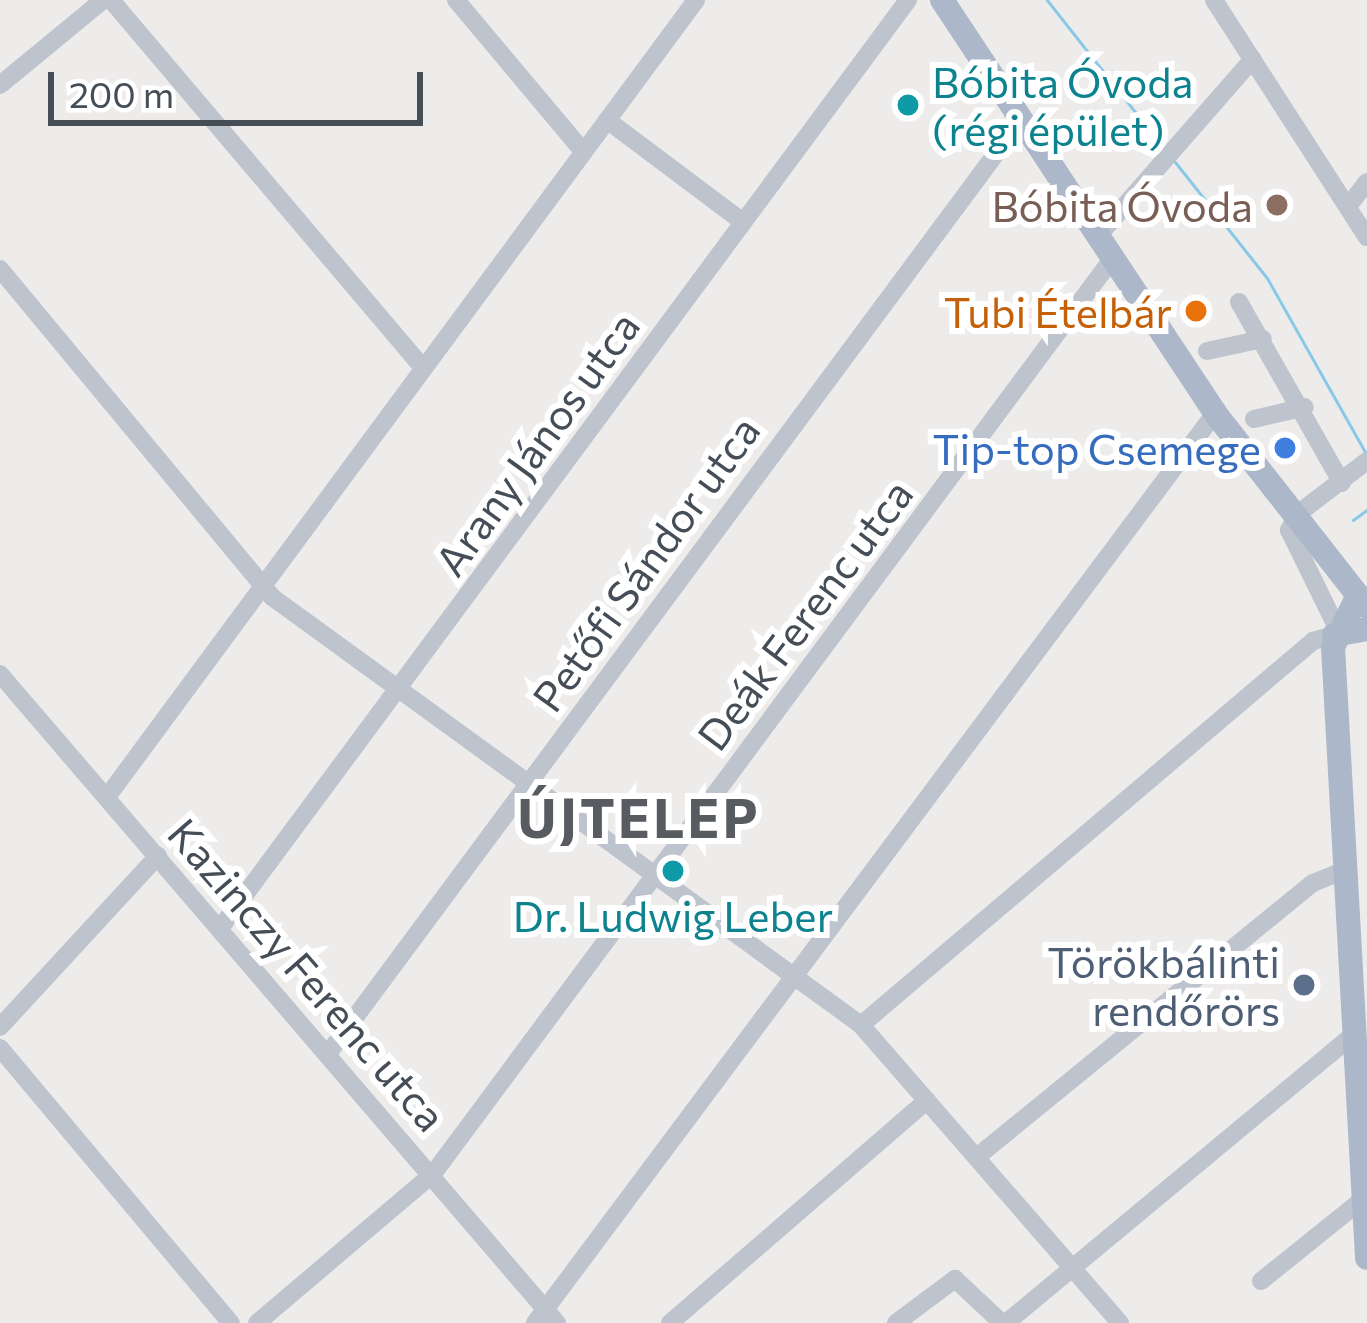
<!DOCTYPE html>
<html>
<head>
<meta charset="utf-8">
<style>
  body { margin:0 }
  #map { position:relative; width:1367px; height:1323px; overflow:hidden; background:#eeebeb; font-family:Commissioner,sans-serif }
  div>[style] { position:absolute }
  .stream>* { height:3px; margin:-1.5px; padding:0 1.5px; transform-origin:1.5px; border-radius:1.5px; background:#89c9e6 }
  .minor>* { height:18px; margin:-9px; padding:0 9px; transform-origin:9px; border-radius:9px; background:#bdc4cd }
  .major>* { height:24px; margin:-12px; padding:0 12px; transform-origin:12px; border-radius:12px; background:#acb8c9 }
  .dots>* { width:33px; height:33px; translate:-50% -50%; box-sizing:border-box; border:6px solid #fff; border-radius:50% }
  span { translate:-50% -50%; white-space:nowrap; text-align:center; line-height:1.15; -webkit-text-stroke:12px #fff; paint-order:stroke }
  .culture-label { font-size:42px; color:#0d838f }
  .left { translate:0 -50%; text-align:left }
  .education-label { font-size:42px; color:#785e54 }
  .right { translate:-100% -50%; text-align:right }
  .food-label { font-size:42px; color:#c56008 }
  .street-label { font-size:42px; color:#454d57 }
  .shop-label { font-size:42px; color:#366cbe }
  .service-label { font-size:42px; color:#4e5e75 }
  .district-label { font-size:54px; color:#585b60; font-weight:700; letter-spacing:3px }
  .scale { position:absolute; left:48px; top:72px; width:375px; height:54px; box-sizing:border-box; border:6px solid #454d57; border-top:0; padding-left:15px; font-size:36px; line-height:42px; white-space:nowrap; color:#454d57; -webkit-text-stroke:9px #fff; paint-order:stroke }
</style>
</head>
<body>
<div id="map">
  <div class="stream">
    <div style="left:1047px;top:0;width:191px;rotate:51.8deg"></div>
    <div style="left:1175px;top:162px;width:148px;rotate:51.6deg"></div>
    <div style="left:1267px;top:278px;width:202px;rotate:60.6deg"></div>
    <div style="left:1353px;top:520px;width:17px;rotate:-36deg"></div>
  </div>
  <div class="minor">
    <div style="left:111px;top:0;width:482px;rotate:49.7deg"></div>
    <div style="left:456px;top:0;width:196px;rotate:50deg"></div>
    <div style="left:1214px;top:0;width:282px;rotate:57.2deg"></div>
    <div style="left:0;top:85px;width:134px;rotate:-39.5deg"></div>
    <div style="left:607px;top:120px;width:170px;rotate:36.9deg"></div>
    <div style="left:1349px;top:205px;width:29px;rotate:-52deg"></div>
    <div style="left:1098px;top:236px;width:235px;rotate:-48.8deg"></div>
    <div style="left:0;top:269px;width:426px;rotate:50.3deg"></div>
    <div style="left:272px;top:597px;width:728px;rotate:36deg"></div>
    <div style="left:861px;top:1025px;width:395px;rotate:49deg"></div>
    <div style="left:1239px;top:302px;width:208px;rotate:60.4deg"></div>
    <div style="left:1207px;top:351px;width:57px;rotate:-12.1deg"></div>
    <div style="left:1254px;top:419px;width:52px;rotate:-13.2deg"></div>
    <div style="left:1295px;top:516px;width:91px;rotate:-37.4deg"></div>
    <div style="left:1296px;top:517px;width:15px;rotate:118deg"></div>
    <div style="left:1289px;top:530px;width:107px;rotate:63.9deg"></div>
    <div style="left:0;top:674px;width:855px;rotate:49.36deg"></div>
    <div style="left:107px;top:797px;width:991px;rotate:-53.53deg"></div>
    <div style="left:221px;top:927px;width:1154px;rotate:-53.46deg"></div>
    <div style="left:861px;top:1025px;width:593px;rotate:-40.35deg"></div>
    <div style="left:1313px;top:641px;width:22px;rotate:-16deg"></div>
    <div style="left:0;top:1027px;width:233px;rotate:-47.3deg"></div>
    <div style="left:0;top:1048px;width:359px;rotate:50deg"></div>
    <div style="left:330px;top:1051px;width:1159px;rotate:-53.42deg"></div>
    <div style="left:978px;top:1156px;width:432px;rotate:-39.2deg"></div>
    <div style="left:1313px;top:883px;width:35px;rotate:-22deg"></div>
    <div style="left:1261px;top:1281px;width:131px;rotate:-38.8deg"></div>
    <div style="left:257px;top:1323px;width:231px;rotate:-40.3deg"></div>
    <div style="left:433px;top:1174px;width:1139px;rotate:-53.42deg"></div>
    <div style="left:535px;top:1323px;width:1136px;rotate:-53.23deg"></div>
    <div style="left:670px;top:1323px;width:340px;rotate:-40.9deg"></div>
    <div style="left:896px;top:1323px;width:74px;rotate:-36.7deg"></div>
    <div style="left:955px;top:1279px;width:64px;rotate:43.1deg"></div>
    <div style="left:1006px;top:1323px;width:452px;rotate:-39.7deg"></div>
  </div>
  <div class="major">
    <div style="left:942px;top:0;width:495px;rotate:56.5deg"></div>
    <div style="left:1215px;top:413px;width:246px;rotate:51.9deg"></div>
    <div style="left:1358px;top:595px;width:58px;rotate:115.7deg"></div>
    <div style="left:1333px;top:647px;width:612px;rotate:86.81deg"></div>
    <div style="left:1334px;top:635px;width:34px;rotate:-10deg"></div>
  </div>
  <div class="dots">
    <div style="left:908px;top:105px;background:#0f9aa8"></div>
    <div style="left:1277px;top:205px;background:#8d6e63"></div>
    <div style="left:1196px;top:311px;background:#e8710a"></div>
    <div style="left:1285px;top:448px;background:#3f7fe0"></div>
    <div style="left:673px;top:871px;background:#0f9aa8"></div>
    <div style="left:1304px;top:985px;background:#5c6f8a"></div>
  </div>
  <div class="culture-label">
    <span class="left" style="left:932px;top:105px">Bóbita Óvoda<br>(régi épület)</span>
    <span style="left:673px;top:915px">Dr. Ludwig Leber</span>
  </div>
  <div class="education-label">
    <span class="right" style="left:1253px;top:205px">Bóbita Óvoda</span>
  </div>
  <div class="food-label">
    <span class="right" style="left:1172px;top:311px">Tubi Ételbár</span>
  </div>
  <div class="street-label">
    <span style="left:536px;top:443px;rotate:-54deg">Arany János utca</span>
    <span style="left:645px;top:563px;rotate:-54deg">Petőfi Sándor utca</span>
    <span style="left:804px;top:614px;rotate:-53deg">Deák Ferenc utca</span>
    <span style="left:308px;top:974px;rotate:49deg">Kazinczy Ferenc utca</span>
  </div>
  <div class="shop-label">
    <span class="right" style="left:1261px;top:448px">Tip-top Csemege</span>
  </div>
  <div class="service-label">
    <span class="right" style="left:1280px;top:985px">Törökbálinti<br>rendőrörs</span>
  </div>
  <div class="district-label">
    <span style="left:639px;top:816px">ÚJTELEP</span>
  </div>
  <div class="scale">200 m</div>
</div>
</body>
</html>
